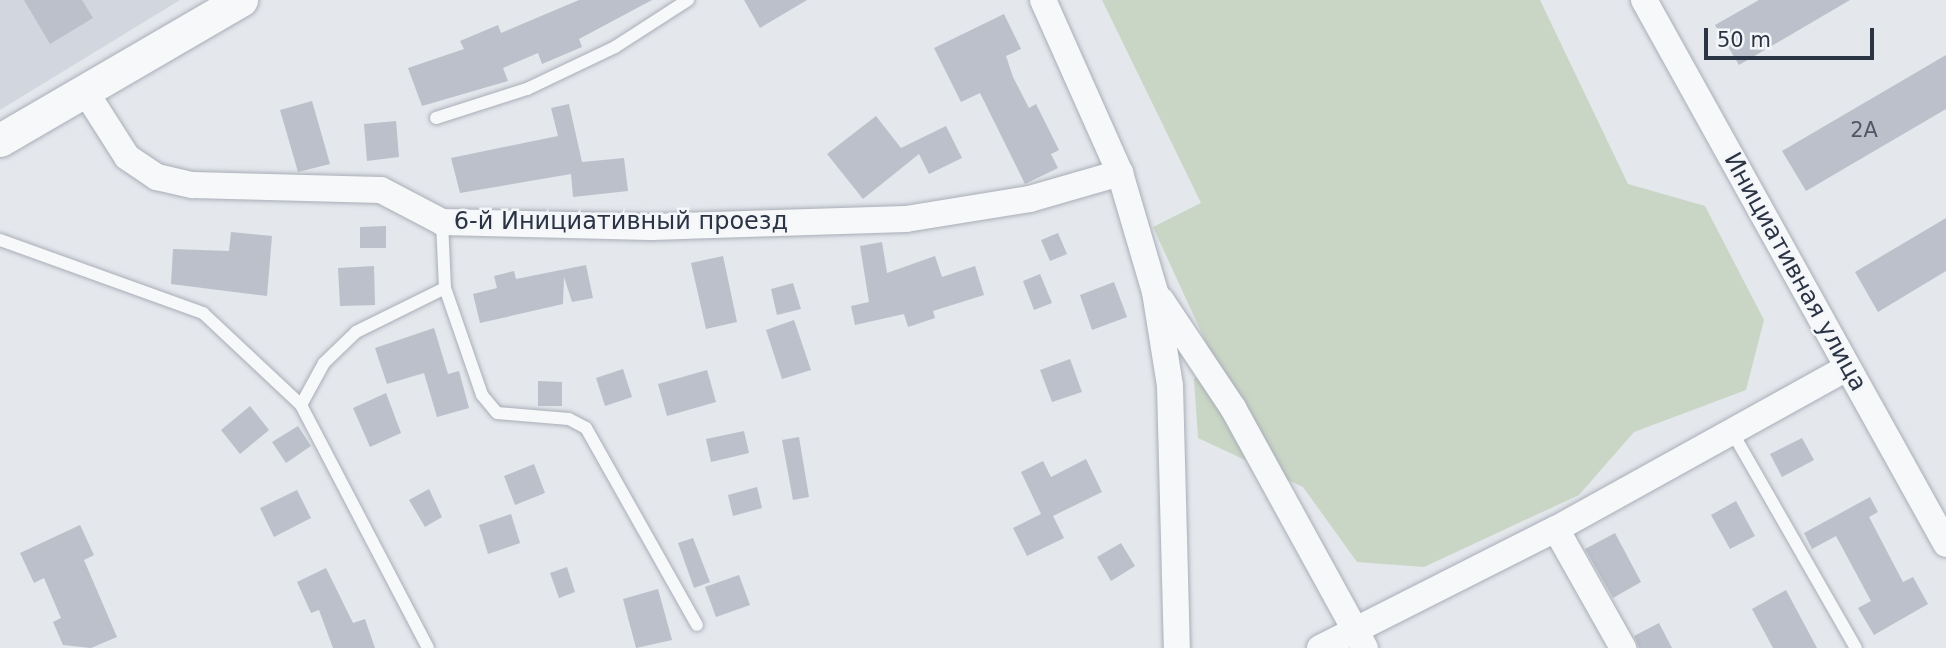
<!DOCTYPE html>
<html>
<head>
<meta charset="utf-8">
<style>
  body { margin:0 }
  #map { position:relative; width:1946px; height:648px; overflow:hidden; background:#e4e7ec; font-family:"DejaVu Sans",sans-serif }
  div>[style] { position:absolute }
  .built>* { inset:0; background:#d2d6de }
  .green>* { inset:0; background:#c9d6c5 }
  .building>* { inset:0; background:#bbc0ca }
  .roads { filter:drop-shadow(0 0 2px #a9aeb7) drop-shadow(0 0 2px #a9aeb7) }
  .service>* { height:12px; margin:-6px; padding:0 6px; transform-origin:6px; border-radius:6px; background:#f7f8fa }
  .minor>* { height:26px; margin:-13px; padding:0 13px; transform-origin:13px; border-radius:13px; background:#f7f8fa }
  .tertiary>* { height:33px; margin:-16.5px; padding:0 16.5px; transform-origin:16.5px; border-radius:16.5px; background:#f7f8fa }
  span { translate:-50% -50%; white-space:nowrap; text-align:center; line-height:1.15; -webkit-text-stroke:5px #f4f6f9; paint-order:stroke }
  .number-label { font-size:21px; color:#4f5766 }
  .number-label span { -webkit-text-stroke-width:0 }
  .street-label { font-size:24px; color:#2b3445 }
  .scale { position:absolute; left:1704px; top:28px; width:170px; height:32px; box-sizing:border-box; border:4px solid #2b3445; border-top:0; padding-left:9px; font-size:21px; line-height:24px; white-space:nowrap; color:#2b3445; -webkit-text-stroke:5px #f4f6f9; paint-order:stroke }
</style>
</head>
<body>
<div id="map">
  <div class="built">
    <div style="clip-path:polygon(0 0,180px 0,0 110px)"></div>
  </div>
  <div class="green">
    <div style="clip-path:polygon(1102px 0,1540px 0,1628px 184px,1705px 206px,1764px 320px,1746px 390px,1634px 432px,1579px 495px,1424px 567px,1357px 562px,1303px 487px,1198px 438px,1194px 379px,1216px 364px,1153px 227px,1201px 203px)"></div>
  </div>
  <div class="building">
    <div style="clip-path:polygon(24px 0,82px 0,93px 18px,50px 44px)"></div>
    <div style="clip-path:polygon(579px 0,652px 0,579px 39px,582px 47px,542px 64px,538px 53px,503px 68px,508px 81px,422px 106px,408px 68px,464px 49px,460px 41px,498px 25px,501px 33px)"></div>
    <div style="clip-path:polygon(744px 0,807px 0,760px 28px)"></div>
    <div style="clip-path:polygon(1759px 0,1850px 0,1739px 65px,1715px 25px)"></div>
    <div style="clip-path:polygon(1004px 14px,1021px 49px,1006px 56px,1013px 77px,1029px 108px,1036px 104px,1059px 150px,1051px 154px,1058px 168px,1025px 184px,980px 93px,961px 102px,934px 48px)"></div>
    <div style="clip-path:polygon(1946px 55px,1946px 109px,1806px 191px,1782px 151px)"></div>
    <div style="clip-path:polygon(312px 101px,330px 164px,298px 172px,280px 110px)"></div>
    <div style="clip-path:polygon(569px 104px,582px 162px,624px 158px,628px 191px,573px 197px,571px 174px,460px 193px,451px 158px,558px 136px,551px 108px)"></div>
    <div style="clip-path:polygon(876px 116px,901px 148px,946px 126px,962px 158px,929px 174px,919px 154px,863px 199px,827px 154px)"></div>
    <div style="clip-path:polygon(396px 121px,399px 157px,367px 161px,364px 124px)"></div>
    <div style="clip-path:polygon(1946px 218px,1946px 271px,1878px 312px,1855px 272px)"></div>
    <div style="clip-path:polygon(386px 226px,386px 248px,360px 248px,360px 227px)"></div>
    <div style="clip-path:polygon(231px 232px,272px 236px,267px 296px,171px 284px,173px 249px,229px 251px)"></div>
    <div style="clip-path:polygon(1058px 233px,1067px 254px,1050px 261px,1041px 240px)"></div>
    <div style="clip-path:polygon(882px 242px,887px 273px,935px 256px,942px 277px,975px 266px,984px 295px,933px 311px,935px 318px,908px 327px,904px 314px,855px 325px,851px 306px,869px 302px,860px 246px)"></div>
    <div style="clip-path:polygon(723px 256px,737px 322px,706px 329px,691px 263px)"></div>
    <div style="clip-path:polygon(586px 265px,593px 298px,572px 302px,564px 277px,563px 304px,480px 323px,473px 294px,497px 288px,494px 276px,514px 271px,516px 279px)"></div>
    <div style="clip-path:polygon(374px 266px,375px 305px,340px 306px,338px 268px)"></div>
    <div style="clip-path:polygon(1040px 274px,1052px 303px,1034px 310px,1023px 281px)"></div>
    <div style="clip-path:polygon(1114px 282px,1127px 317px,1092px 330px,1080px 295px)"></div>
    <div style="clip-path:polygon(793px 283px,801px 309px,777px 315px,771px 289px)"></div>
    <div style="clip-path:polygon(794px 320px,811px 370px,782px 379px,766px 330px)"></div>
    <div style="clip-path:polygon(434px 328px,448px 374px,459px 371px,469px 408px,437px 417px,424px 373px,387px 384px,375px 348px)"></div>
    <div style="clip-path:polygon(1070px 359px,1082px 392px,1052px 402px,1040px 370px)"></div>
    <div style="clip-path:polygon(623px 369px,632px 397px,605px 406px,596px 378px)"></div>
    <div style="clip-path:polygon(707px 370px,716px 402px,667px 416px,658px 384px)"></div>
    <div style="clip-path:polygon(538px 381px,562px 382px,562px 406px,538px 406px)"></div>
    <div style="clip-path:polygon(386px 393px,401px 433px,370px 447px,353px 408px)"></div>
    <div style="clip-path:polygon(250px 406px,269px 430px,240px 454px,221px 430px)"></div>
    <div style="clip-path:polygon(298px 426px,311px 446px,286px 463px,272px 442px)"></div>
    <div style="clip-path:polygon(744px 431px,749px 453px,711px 462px,706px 439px)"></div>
    <div style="clip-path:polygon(799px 437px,809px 497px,793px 500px,782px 440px)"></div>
    <div style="clip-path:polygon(1802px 438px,1814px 460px,1782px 477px,1770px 454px)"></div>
    <div style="clip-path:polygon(1086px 459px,1102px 492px,1053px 516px,1064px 538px,1027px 556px,1013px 528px,1041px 514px,1021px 472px,1043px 461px,1051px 477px)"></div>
    <div style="clip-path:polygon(534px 464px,545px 493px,515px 505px,504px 476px)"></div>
    <div style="clip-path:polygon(757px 487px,762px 508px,733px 516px,728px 495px)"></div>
    <div style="clip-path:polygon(429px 489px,442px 517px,425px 527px,409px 500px)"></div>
    <div style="clip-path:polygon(297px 490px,311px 518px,274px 537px,260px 508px)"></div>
    <div style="clip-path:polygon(1870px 497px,1878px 512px,1869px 517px,1903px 582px,1913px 577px,1928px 604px,1874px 635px,1858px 608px,1871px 601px,1836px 536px,1812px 549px,1804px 533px)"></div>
    <div style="clip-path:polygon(1736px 501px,1755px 536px,1730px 549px,1711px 515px)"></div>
    <div style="clip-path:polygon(511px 514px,520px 543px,488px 554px,479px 525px)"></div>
    <div style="clip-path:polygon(80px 525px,94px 555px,84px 560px,117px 637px,91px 648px,63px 645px,53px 622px,61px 618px,44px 578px,34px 583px,20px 553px)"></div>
    <div style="clip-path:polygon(1615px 533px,1641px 582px,1613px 598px,1585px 549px)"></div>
    <div style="clip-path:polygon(693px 538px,710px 582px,694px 588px,678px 543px)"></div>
    <div style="clip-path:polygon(1121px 543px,1135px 566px,1111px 581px,1097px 557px)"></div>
    <div style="clip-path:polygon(567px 567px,575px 592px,559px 598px,550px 573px)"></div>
    <div style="clip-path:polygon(326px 568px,353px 623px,365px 619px,375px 648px,333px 648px,319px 610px,311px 613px,297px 582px)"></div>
    <div style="clip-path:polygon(739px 575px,750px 605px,716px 617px,705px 587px)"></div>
    <div style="clip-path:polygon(658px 589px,672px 640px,636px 648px,623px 599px)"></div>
    <div style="clip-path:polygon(1786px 590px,1817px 648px,1773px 648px,1752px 609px)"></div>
    <div style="clip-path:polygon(1659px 623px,1672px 648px,1639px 648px,1634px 636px)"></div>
  </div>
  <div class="roads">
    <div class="service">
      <div style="left:436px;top:118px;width:96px;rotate:-17.7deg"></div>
      <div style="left:527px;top:89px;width:98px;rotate:-25.5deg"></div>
      <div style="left:615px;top:47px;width:87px;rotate:-32.8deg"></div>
      <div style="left:0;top:240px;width:216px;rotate:19.8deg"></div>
      <div style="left:203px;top:313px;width:134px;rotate:43.2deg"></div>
      <div style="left:301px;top:405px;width:48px;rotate:-61.3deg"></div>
      <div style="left:324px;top:363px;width:45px;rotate:-44.1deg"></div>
      <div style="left:356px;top:332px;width:99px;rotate:-26.3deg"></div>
      <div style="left:445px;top:288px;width:66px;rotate:-92.6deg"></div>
      <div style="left:445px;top:288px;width:113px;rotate:70.9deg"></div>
      <div style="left:482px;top:395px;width:23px;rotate:50deg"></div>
      <div style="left:497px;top:413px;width:72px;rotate:4.8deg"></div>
      <div style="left:569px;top:419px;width:19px;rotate:28deg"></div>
      <div style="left:586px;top:428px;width:226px;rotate:60.6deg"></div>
      <div style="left:301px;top:405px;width:274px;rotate:62.4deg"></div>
      <div style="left:1731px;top:430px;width:251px;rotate:60.2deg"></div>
    </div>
    <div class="minor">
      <div style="left:1043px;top:0;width:189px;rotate:66deg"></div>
      <div style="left:1120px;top:173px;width:124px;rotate:73.6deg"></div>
      <div style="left:1155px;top:292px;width:95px;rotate:80.9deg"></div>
      <div style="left:1170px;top:386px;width:262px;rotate:88.5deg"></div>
      <div style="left:1644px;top:0;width:622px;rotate:60.96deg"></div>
      <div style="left:85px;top:91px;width:78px;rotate:57.5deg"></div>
      <div style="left:127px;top:157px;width:36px;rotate:34deg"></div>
      <div style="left:157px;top:177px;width:37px;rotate:13deg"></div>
      <div style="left:193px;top:185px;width:188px;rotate:1.5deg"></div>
      <div style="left:381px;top:190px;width:69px;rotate:27.7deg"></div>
      <div style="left:442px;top:222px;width:209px;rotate:1.4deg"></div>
      <div style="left:651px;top:227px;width:255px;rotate:-1.8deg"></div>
      <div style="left:906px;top:219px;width:126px;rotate:-9.2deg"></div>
      <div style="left:1030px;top:199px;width:94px;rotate:-16.1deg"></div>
      <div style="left:1161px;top:300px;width:130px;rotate:56.3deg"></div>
      <div style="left:1233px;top:408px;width:274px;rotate:61.2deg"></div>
      <div style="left:1556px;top:529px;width:137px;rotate:60.6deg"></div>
      <div style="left:1320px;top:648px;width:264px;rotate:-26.8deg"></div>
      <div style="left:1556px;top:529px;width:333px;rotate:-29deg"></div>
    </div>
    <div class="tertiary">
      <div style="left:0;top:140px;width:279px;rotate:-30.2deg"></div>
    </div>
  </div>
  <div class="number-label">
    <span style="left:1864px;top:130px">2А</span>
  </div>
  <div class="street-label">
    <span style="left:621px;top:222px">6-й Инициативный проезд</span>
    <span style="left:1795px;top:272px;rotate:61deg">Инициативная улица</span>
  </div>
  <div class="scale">50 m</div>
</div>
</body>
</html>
